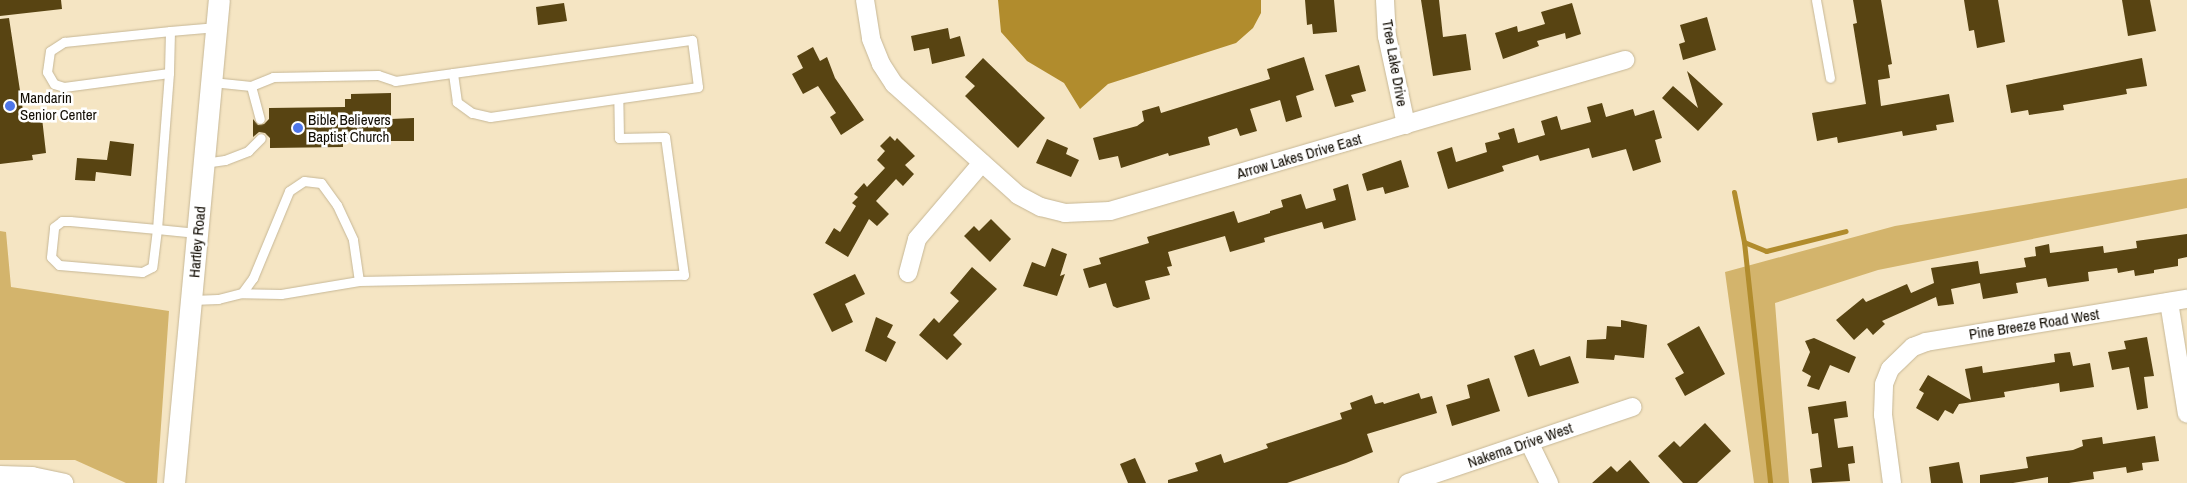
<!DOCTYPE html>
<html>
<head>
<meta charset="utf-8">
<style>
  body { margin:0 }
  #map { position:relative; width:2187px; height:483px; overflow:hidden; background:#f5e5c3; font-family:"Archivo Narrow",sans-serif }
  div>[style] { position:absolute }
  .green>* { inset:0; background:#d3b46c }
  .water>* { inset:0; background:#b18c2d }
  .stream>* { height:5px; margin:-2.5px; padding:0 2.5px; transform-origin:2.5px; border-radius:2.5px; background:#b18c2d }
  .building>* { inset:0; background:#584412 }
  .roads { filter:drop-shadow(0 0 1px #c6b796) drop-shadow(0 0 1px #c6b796) }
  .service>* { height:9px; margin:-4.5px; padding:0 4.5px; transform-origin:4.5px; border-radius:4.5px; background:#fff }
  .minor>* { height:18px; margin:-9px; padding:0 9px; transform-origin:9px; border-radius:9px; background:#fff }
  .tertiary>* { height:21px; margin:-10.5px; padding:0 10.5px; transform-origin:10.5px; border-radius:10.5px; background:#fff }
  .dots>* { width:14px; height:14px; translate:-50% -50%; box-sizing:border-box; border:2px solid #fff; border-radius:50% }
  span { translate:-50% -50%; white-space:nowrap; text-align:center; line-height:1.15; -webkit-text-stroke:5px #fff; paint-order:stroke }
  .street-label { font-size:15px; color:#110c03 }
  .poi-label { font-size:15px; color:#110c03 }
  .left { translate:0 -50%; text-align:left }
</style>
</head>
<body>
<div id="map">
  <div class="green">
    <div style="clip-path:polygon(2187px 178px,2187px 208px,1878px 270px,1775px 303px,1789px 483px,1754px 483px,1725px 272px,1895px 226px)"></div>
    <div style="clip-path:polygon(0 231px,6px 232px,11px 287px,169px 311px,157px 483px,126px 483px,75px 460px,0 460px)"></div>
  </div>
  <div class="water">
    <div style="clip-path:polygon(998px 0,1261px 0,1261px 13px,1253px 28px,1236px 43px,1108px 84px,1080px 109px,1064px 83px,1027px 61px,1001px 32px)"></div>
  </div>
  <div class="stream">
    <div style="left:1734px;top:192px;width:51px;rotate:78.7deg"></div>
    <div style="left:1744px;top:242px;width:242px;rotate:83.8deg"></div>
    <div style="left:1744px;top:242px;width:24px;rotate:22deg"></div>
    <div style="left:1766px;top:251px;width:82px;rotate:-14deg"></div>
  </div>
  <div class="building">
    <div style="clip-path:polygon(0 0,61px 0,62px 9px,0 16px)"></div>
    <div style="clip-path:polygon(1305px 0,1334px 0,1337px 32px,1313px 34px,1312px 24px,1307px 25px)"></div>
    <div style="clip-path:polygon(1421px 0,1439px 0,1443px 37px,1466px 34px,1471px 70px,1433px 76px)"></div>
    <div style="clip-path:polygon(1853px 0,1881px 0,1892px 64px,1888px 65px,1890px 78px,1878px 80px,1881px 106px,1949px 94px,1954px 122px,1936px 125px,1937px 130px,1903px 136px,1902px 131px,1838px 143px,1837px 137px,1817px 141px,1812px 113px,1866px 104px,1853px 24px,1857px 23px)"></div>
    <div style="clip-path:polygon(1964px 0,1998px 0,2005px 42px,1977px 48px,1974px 30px,1969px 31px)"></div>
    <div style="clip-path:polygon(2122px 0,2150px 0,2156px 31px,2128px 36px)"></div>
    <div style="clip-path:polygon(564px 3px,567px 21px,538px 25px,536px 7px)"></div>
    <div style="clip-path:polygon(1572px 3px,1581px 34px,1566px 39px,1565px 33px,1537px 41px,1539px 46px,1503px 59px,1495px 33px,1517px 26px,1518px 32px,1545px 24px,1541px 12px)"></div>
    <div style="clip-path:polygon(1707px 17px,1716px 50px,1683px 60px,1679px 44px,1685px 42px,1680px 25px)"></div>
    <div style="clip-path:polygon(9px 18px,24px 117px,28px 120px,42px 118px,46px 153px,32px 155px,33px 160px,0 164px,0 19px)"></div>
    <div style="clip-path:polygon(948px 28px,950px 39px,960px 36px,965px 56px,932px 64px,929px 48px,914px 51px,911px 36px)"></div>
    <div style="clip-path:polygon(813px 47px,820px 61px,827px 57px,835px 78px,864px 120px,841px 135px,830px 117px,836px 113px,818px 86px,803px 94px,792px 74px,803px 68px,797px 56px)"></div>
    <div style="clip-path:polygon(1304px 57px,1314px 90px,1296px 96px,1302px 117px,1286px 122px,1280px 100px,1250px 109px,1257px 131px,1240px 136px,1237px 128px,1208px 137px,1210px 145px,1169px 156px,1168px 153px,1121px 168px,1118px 156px,1099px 160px,1093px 138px,1137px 126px,1144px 121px,1142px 111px,1159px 106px,1161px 113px,1270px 79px,1267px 69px)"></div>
    <div style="clip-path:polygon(983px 58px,1045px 118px,1018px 148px,965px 96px,975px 86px,965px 77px)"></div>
    <div style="clip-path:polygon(2142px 58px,2147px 86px,2126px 89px,2127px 94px,2063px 105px,2064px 110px,2029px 115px,2028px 110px,2011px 113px,2006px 85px)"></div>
    <div style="clip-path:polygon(1359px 65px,1366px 91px,1351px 95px,1354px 102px,1335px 107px,1325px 75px)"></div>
    <div style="clip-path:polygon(1687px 71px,1723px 104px,1698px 131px,1662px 98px,1673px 86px,1698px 108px)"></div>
    <div style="clip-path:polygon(391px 93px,391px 119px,414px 118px,414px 141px,343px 141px,343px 147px,270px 148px,270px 138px,265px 133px,259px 132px,253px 137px,253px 119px,258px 125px,264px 124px,269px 119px,269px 108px,345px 107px,345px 99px,351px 99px,351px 94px)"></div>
    <div style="clip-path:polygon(1602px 103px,1606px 117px,1633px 109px,1635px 116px,1654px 110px,1662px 138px,1655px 140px,1661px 162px,1633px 171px,1626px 149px,1592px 158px,1589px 148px,1540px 161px,1538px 155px,1502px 166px,1504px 171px,1448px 189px,1437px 152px,1452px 147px,1456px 162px,1487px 152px,1485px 143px,1500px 139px,1498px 133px,1514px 128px,1518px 143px,1545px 135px,1541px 121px,1557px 116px,1561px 130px,1591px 122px,1587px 107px)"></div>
    <div style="clip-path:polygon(890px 136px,895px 141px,897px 138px,915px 156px,905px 165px,914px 174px,903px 186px,896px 179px,876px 201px,889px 214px,877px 226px,869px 219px,848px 257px,825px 243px,834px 228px,840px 232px,856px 206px,852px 203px,858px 197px,854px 194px,864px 183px,867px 187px,885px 168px,877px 160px,885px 151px,880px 146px)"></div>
    <div style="clip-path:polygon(1047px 139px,1068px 148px,1066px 154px,1079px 160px,1071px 177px,1036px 163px)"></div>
    <div style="clip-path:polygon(110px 141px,134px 144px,131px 176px,96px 172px,95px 181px,75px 180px,77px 158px,107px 160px)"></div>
    <div style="clip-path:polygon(1401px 160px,1409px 187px,1385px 194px,1383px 187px,1367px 191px,1362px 174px)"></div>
    <div style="clip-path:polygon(1348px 184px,1356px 220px,1324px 229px,1322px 222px,1264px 238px,1265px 242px,1230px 252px,1225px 236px,1168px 252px,1172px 266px,1167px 267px,1170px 275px,1145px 281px,1150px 299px,1117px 308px,1113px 306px,1106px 283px,1089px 288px,1083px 269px,1101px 264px,1099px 258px,1149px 243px,1147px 237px,1234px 211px,1238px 223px,1270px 213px,1270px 211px,1283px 207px,1281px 200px,1301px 194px,1306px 209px,1336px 200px,1333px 189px)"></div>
    <div style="clip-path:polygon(991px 219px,1011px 239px,990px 262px,964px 236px,974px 226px,979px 231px)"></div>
    <div style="clip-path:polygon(2187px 234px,2187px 257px,2178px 259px,2178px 266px,2154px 270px,2154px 273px,2135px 276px,2134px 270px,2118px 273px,2117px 268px,2088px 272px,2089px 281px,2048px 287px,2046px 278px,2016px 283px,2018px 293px,1983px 299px,1980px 283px,1951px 289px,1954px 304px,1938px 306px,1936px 297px,1882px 321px,1885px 324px,1873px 335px,1867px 328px,1854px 340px,1836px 320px,1863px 298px,1866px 302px,1907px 284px,1911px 293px,1934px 283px,1931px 268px,1978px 261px,1980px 274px,2026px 267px,2024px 258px,2036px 256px,2035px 247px,2049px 244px,2050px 253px,2103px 246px,2104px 253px,2137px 248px,2136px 241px)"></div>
    <div style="clip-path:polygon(1052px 248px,1067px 254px,1060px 276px,1065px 274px,1057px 296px,1023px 286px,1032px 262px,1045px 267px)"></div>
    <div style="clip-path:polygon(972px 267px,997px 289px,953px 335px,962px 344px,947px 360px,919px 335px,934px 318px,939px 323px,959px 301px,950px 293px)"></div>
    <div style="clip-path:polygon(855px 274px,865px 294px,845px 304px,853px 322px,832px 332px,813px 294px)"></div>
    <div style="clip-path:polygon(876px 317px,893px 325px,887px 337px,896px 342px,886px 362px,865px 351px)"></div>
    <div style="clip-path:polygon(1621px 320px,1647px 325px,1644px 358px,1615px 355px,1614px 360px,1586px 358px,1587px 340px,1606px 339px,1607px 326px,1621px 327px)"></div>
    <div style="clip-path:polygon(1699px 326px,1725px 374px,1685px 396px,1675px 378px,1684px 373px,1667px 344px)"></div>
    <div style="clip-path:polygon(2147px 337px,2154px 376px,2144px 377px,2148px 408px,2137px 410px,2129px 367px,2112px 370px,2108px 352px,2126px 349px,2124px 341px)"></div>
    <div style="clip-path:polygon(1814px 338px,1856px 357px,1849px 373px,1830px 365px,1819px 390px,1807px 386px,1811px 376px,1802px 371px,1810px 352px,1805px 341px)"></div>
    <div style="clip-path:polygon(1534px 349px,1540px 366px,1570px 356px,1579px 383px,1528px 397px,1514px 356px)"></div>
    <div style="clip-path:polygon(2070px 352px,2073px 366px,2090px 363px,2094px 387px,2060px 392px,2059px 383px,2004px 392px,2005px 397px,1959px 404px,1953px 414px,1945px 410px,1938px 421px,1916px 408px,1924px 393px,1919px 390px,1928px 375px,1971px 400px,1965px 369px,1982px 366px,1983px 373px,2055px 362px,2054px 354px)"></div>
    <div style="clip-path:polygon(1489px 378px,1500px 411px,1452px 426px,1446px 405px,1470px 398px,1467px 385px)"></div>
    <div style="clip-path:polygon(1419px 393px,1421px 399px,1432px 396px,1437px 413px,1367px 434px,1373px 452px,1346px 463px,1287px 483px,1168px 483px,1168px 480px,1198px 471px,1195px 463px,1221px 454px,1224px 463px,1268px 448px,1266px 444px,1342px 419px,1340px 413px,1352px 409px,1350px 403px,1372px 395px,1375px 404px,1383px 402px,1384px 404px)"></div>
    <div style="clip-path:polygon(1846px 401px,1848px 417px,1834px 419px,1838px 448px,1853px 446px,1855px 463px,1848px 464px,1850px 481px,1812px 483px,1810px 469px,1822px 467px,1818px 433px,1812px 434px,1808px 407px)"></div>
    <div style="clip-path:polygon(1705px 423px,1731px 451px,1697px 483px,1683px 483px,1658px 456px,1674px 441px,1680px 447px)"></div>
    <div style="clip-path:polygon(2155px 436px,2159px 461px,2142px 463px,2143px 470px,2127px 473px,2126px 467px,2093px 472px,2094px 479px,2069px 483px,2048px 483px,2048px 477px,2013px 483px,1980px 483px,1980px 475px,2028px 468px,2026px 457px,2073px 450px,2083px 446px,2082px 440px,2102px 437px,2103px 444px)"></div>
    <div style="clip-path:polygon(1135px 458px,1146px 483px,1128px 483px,1120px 464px)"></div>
    <div style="clip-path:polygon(1630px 460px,1650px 483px,1592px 483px,1611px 466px,1617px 472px)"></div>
    <div style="clip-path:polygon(1959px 462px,1963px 483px,1931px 483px,1929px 467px)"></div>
  </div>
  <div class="roads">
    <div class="service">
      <div style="left:1816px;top:0;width:79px;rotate:79.8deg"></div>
      <div style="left:170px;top:31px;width:42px;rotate:91.4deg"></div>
      <div style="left:169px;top:73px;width:106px;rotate:172.4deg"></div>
      <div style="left:64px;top:87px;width:10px;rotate:-163deg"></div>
      <div style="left:54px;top:84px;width:14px;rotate:-120deg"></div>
      <div style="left:47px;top:72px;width:21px;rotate:-82deg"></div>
      <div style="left:50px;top:51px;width:17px;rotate:-33deg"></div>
      <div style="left:64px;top:42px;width:107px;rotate:-5.9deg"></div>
      <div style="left:170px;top:31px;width:47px;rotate:-4.9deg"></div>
      <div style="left:169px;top:73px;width:156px;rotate:94.4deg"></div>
      <div style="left:157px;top:229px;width:38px;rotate:97deg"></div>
      <div style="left:152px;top:267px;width:11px;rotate:153deg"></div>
      <div style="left:142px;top:272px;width:83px;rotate:-175.2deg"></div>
      <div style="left:59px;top:265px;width:11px;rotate:-135deg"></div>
      <div style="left:51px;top:257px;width:30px;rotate:-84deg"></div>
      <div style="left:54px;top:227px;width:10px;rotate:-37deg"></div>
      <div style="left:62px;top:221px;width:8px"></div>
      <div style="left:70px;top:221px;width:87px;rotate:5.3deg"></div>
      <div style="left:157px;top:229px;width:40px;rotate:5.7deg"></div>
      <div style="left:212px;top:82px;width:39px;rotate:6deg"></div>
      <div style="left:251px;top:86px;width:24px;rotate:-22deg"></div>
      <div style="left:273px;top:77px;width:105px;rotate:-1.1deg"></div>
      <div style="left:378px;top:75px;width:18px;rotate:19deg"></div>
      <div style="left:395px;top:81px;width:59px;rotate:-7.9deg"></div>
      <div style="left:453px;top:73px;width:241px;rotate:-7.9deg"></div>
      <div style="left:692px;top:40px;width:47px;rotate:82.7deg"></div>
      <div style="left:698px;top:87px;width:210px;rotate:171.8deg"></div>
      <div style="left:490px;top:117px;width:18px;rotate:-167deg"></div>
      <div style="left:472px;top:113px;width:19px;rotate:-144deg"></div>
      <div style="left:457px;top:102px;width:29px;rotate:-98deg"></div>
      <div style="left:251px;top:86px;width:34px;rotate:75deg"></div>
      <div style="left:204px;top:163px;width:21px;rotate:-8deg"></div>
      <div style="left:225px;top:160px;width:25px;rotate:-21deg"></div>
      <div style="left:248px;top:151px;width:18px;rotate:-45deg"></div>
      <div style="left:359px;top:281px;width:325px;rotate:-1.1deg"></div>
      <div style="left:684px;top:275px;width:139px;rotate:-97.8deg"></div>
      <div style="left:665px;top:137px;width:46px;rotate:178.8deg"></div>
      <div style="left:619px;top:138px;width:39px;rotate:-91deg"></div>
      <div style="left:192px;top:300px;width:26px;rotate:-2deg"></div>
      <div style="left:218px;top:299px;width:25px;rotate:-14deg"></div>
      <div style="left:242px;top:293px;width:19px;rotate:-54deg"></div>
      <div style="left:253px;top:278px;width:94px;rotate:-67.5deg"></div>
      <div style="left:289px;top:191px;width:18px;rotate:-34deg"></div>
      <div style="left:304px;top:181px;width:17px;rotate:7deg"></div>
      <div style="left:321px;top:183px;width:27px;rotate:54deg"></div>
      <div style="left:337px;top:205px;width:38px;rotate:65deg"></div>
      <div style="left:353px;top:240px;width:41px;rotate:81.7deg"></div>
      <div style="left:359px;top:281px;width:79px;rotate:170.5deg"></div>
      <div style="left:281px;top:294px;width:39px;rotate:-179deg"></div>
    </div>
    <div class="minor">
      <div style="left:865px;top:0;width:39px;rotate:81deg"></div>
      <div style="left:871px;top:39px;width:27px;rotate:68deg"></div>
      <div style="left:881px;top:64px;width:24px;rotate:57deg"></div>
      <div style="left:894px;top:84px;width:166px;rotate:41.8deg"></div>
      <div style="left:1018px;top:195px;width:26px;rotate:28deg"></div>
      <div style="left:1041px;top:207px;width:25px;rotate:14deg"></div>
      <div style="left:1065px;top:213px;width:45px;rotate:-2.5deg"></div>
      <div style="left:1110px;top:211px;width:537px;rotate:-16.34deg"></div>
      <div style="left:1385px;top:0;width:36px;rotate:87deg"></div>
      <div style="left:1387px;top:36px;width:91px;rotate:77.9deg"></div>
      <div style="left:908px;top:273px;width:35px;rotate:-75deg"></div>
      <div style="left:917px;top:239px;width:100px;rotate:-49.5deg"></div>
      <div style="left:2169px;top:302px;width:113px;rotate:80.9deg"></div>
      <div style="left:1529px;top:442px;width:46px;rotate:64deg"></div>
      <div style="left:0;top:475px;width:32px;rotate:2deg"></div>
      <div style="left:32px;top:476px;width:33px;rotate:12deg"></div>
      <div style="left:1408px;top:483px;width:237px;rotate:-18.7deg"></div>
      <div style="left:1892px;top:483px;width:69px;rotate:-97.5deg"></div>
      <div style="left:1883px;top:415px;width:31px;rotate:-88deg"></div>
      <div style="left:1884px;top:384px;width:16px;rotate:-68deg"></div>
      <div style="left:1890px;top:369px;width:32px;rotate:-44deg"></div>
      <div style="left:1913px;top:347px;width:14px;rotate:-21deg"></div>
      <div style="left:1926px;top:342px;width:265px;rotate:-9.4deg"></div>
    </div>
    <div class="tertiary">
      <div style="left:174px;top:483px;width:485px;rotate:-84.7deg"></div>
    </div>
  </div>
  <div class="dots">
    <div style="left:10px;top:106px;background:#4e76e9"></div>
    <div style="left:298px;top:128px;background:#4e76e9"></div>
  </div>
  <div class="street-label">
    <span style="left:1395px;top:63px;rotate:80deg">Tree Lake Drive</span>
    <span style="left:1299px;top:156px;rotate:-16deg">Arrow Lakes Drive East</span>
    <span style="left:197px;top:242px;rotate:-85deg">Hartley Road</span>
    <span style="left:2034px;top:324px;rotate:-9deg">Pine Breeze Road West</span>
    <span style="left:1520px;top:445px;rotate:-19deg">Nakema Drive West</span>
  </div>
  <div class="poi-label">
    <span class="left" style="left:20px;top:106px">Mandarin<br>Senior Center</span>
    <span class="left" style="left:308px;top:128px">Bible Believers<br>Baptist Church</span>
  </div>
</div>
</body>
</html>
